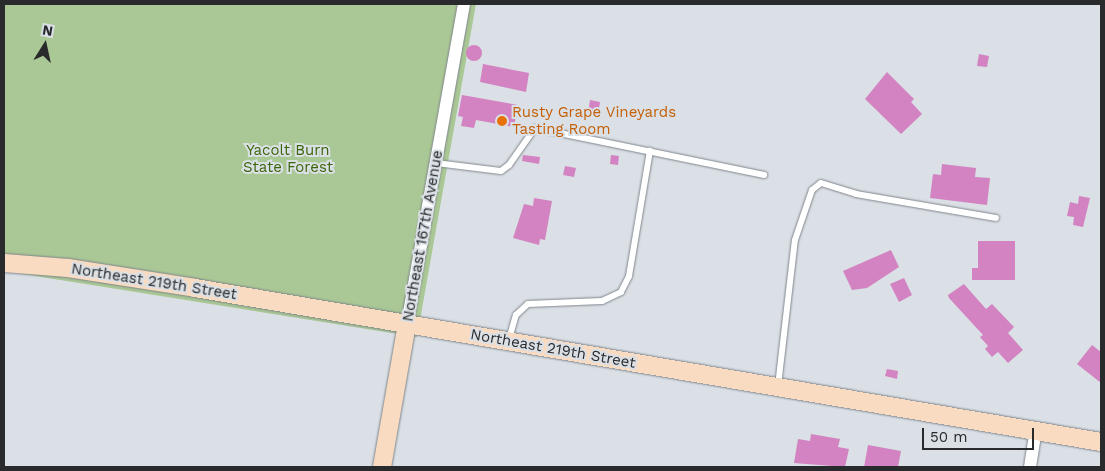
<!DOCTYPE html>
<html>
<head>
<meta charset="utf-8">
<style>
  body { margin:0 }
  #map { position:relative; width:1105px; height:471px; overflow:hidden; background:#dae0e6; font-family:"Work Sans",sans-serif }
  div>[style] { position:absolute }
  .green>* { inset:0; background:#aac895 }
  .building>* { inset:0; background:#d383c1 }
  .round { border-radius:50% }
  .roads { filter:drop-shadow(0 0 1px #81868c) drop-shadow(0 0 1px #81868c) }
  .lane>* { height:6px; margin:-3px; padding:0 3px; transform-origin:3px; border-radius:3px; background:#fff }
  .street>* { height:12px; margin:-6px; padding:0 6px; transform-origin:6px; border-radius:6px; background:#fff }
  .secondary>* { height:18px; margin:-9px; padding:0 9px; transform-origin:9px; border-radius:9px; background:#f9dbc1 }
  .dots>* { width:14px; height:14px; translate:-50% -50%; box-sizing:border-box; border:2px solid #dae0e6; border-radius:50% }
  span { translate:-50% -50%; white-space:nowrap; text-align:center; line-height:1.15; -webkit-text-stroke:4px #dae0e6; paint-order:stroke }
  .food-label { font-size:15px; color:#c56008 }
  .left { translate:0 -50%; text-align:left }
  .park-label { font-size:15px; color:#3b6507 }
  .street-label { font-size:15px; color:#282a2c }
  .frame { position:absolute; inset:0; border:5px solid #282a2c; pointer-events:none }
  .north { position:absolute; left:20px; top:20px; width:50px; height:50px; -webkit-text-stroke:4px #dae0e6; paint-order:stroke; rotate:10deg; font-size:14px; font-weight:700; line-height:20px; text-align:center; color:#282a2c }
  .north::after { content:''; display:block; margin:auto; width:18px; height:22px; background:#282a2c; clip-path:polygon(50% 0,100% 100%,50% 72%,0 100%) }
  .scale { position:absolute; left:922px; top:428px; width:112px; height:22px; box-sizing:border-box; border:2px solid #282a2c; border-top:0; padding-left:6px; font-size:15px; line-height:18px; white-space:nowrap; color:#282a2c; -webkit-text-stroke:4px #dae0e6; paint-order:stroke }
</style>
</head>
<body>
<div id="map">
  <div class="green">
    <div style="clip-path:polygon(4px 4px,476px 4px,417px 337px,4px 271px)"></div>
  </div>
  <div class="building">
    <div class="round" style="left:466px;top:45px;width:16px;height:16px"></div>
    <div style="clip-path:polygon(979px 54px,989px 56px,987px 67px,977px 66px)"></div>
    <div style="clip-path:polygon(483px 64px,529px 73px,526px 92px,480px 82px)"></div>
    <div style="clip-path:polygon(887px 72px,914px 99px,911px 102px,922px 114px,901px 134px,865px 99px)"></div>
    <div style="clip-path:polygon(462px 95px,518px 105px,514px 127px,476px 120px,474px 128px,461px 126px,463px 117px,458px 116px)"></div>
    <div style="clip-path:polygon(590px 100px,600px 102px,598px 115px,588px 113px)"></div>
    <div style="clip-path:polygon(523px 155px,540px 157px,539px 164px,522px 161px)"></div>
    <div style="clip-path:polygon(611px 155px,619px 156px,618px 165px,610px 164px)"></div>
    <div style="clip-path:polygon(942px 164px,976px 168px,975px 177px,990px 178px,987px 205px,930px 198px,933px 174px,941px 175px)"></div>
    <div style="clip-path:polygon(565px 166px,576px 168px,574px 177px,563px 175px)"></div>
    <div style="clip-path:polygon(1079px 196px,1090px 198px,1083px 227px,1073px 225px,1074px 217px,1067px 216px,1070px 202px,1078px 204px)"></div>
    <div style="clip-path:polygon(534px 198px,552px 201px,545px 240px,540px 239px,539px 245px,513px 238px,524px 204px,533px 206px)"></div>
    <div style="clip-path:polygon(978px 241px,1015px 241px,1015px 280px,972px 280px,972px 268px,978px 268px)"></div>
    <div style="clip-path:polygon(891px 250px,899px 267px,867px 288px,852px 290px,843px 271px)"></div>
    <div style="clip-path:polygon(904px 278px,912px 295px,899px 302px,890px 284px)"></div>
    <div style="clip-path:polygon(964px 284px,986px 309px,992px 304px,1014px 327px,1008px 333px,1023px 350px,1008px 363px,998px 352px,992px 357px,985px 349px,988px 346px,980px 337px,983px 335px,949px 298px,948px 295px)"></div>
    <div style="clip-path:polygon(1092px 345px,1101px 352px,1101px 383px,1077px 364px)"></div>
    <div style="clip-path:polygon(887px 369px,898px 371px,897px 379px,885px 376px)"></div>
    <div style="clip-path:polygon(811px 434px,840px 439px,838px 447px,849px 449px,845px 467px,794px 463px,798px 439px,810px 441px)"></div>
    <div style="clip-path:polygon(868px 445px,901px 451px,898px 467px,864px 467px)"></div>
  </div>
  <div class="roads">
    <div class="lane">
      <div style="left:436px;top:163px;width:65px;rotate:7deg"></div>
      <div style="left:501px;top:171px;width:10px;rotate:-37deg"></div>
      <div style="left:509px;top:165px;width:45px;rotate:-54.9deg"></div>
      <div style="left:535px;top:128px;width:234px;rotate:11.6deg"></div>
      <div style="left:509px;top:339px;width:25px;rotate:-74deg"></div>
      <div style="left:516px;top:315px;width:16px;rotate:-43deg"></div>
      <div style="left:528px;top:304px;width:74px;rotate:-2.3deg"></div>
      <div style="left:602px;top:301px;width:21px;rotate:-25deg"></div>
      <div style="left:621px;top:292px;width:18px;rotate:-63deg"></div>
      <div style="left:629px;top:276px;width:127px;rotate:-80.5deg"></div>
      <div style="left:778px;top:386px;width:147px;rotate:-83.4deg"></div>
      <div style="left:795px;top:240px;width:53px;rotate:-71.2deg"></div>
      <div style="left:812px;top:190px;width:11px;rotate:-38deg"></div>
      <div style="left:821px;top:183px;width:37px;rotate:17deg"></div>
      <div style="left:856px;top:194px;width:142px;rotate:9.7deg"></div>
    </div>
    <div class="street">
      <div style="left:407px;top:324px;width:325px;rotate:-79.9deg"></div>
      <div style="left:1030px;top:467px;width:37px;rotate:-81deg"></div>
    </div>
    <div class="secondary">
      <div style="left:4px;top:263px;width:64px;rotate:4.5deg"></div>
      <div style="left:68px;top:268px;width:129px;rotate:8.9deg"></div>
      <div style="left:195px;top:288px;width:919px;rotate:9.65deg"></div>
      <div style="left:382px;top:467px;width:145px;rotate:-80.1deg"></div>
    </div>
  </div>
  <div class="dots">
    <div style="left:502px;top:121px;background:#e8710a"></div>
  </div>
  <div class="food-label">
    <span class="left" style="left:512px;top:121px">Rusty Grape Vineyards<br>Tasting Room</span>
  </div>
  <div class="park-label">
    <span style="left:288px;top:159px">Yacolt Burn<br>State Forest</span>
  </div>
  <div class="street-label">
    <span style="left:423px;top:236px;rotate:-80deg">Northeast 167th Avenue</span>
    <span style="left:154px;top:282px;rotate:9deg">Northeast 219th Street</span>
    <span style="left:553px;top:349px;rotate:10deg">Northeast 219th Street</span>
  </div>
  <div class="frame"></div>
  <div class="north">N</div>
  <div class="scale">50 m</div>
</div>
</body>
</html>
